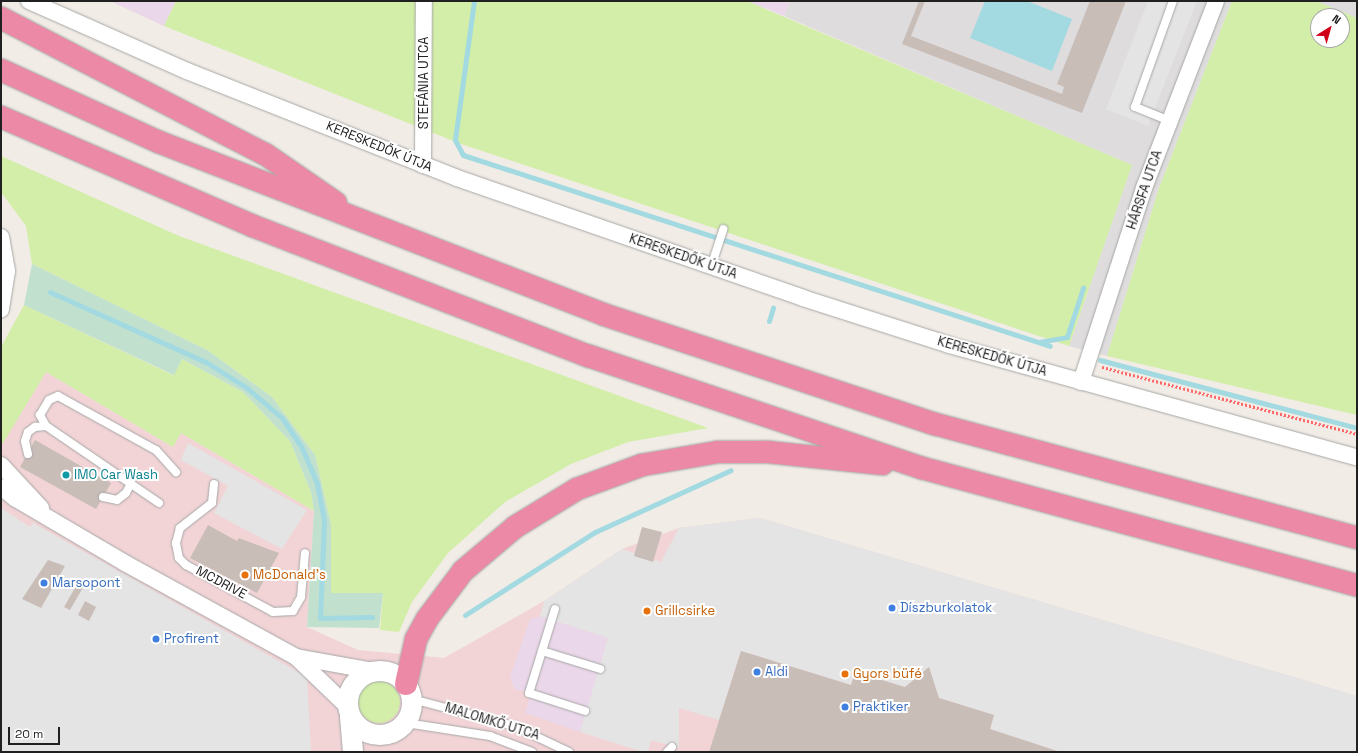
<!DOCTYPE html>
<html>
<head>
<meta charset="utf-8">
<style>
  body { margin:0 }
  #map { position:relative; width:1358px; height:753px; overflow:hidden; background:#f1ece5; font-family:"Space Grotesk",sans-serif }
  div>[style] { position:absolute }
  .residential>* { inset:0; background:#dedcdd }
  .commercial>* { inset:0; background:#f2d4d6 }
  .industrial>* { inset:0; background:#ead7e9 }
  .grass>* { inset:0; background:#d2eea8 }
  .round { border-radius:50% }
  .wetland>* { inset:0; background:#c1e0ce }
  .parking>* { inset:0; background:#e4e4e4 }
  .water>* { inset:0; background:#a3dae1 }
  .stream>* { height:5px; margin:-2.5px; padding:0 2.5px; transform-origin:2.5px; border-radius:2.5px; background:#a3dae1 }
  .building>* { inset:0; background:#c9bdb8 }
  .path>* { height:2.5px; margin-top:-1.25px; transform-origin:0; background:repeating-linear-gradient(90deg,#ff6869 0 2px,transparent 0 4px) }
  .roads { filter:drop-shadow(0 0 1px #a7a7a7) drop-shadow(0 0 1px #a7a7a7) }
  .service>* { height:8px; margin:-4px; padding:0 4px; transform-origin:4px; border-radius:4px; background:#fff }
  .minor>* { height:16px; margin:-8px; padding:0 8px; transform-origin:8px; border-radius:8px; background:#fff }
  .tertiary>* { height:20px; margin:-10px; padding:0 10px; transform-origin:10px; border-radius:10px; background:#fff }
  .tertiary>.ring { margin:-10px; padding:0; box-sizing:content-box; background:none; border:20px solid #fff; border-radius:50% }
  .motorway>* { height:22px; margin:-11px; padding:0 11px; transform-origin:11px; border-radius:11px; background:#ec89a6 }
  .dots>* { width:11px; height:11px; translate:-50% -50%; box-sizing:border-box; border:2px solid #fff; border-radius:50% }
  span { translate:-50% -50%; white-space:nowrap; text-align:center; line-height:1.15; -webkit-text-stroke:4px #fff; paint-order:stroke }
  .street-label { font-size:13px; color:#202020 }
  .culture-label { font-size:13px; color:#0d838f }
  .left { translate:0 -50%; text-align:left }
  .food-label { font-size:13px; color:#c56008 }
  .shop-label { font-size:13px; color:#366cbe }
  .frame { position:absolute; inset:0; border:2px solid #202020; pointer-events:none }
  .north { position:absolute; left:1310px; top:8px; width:40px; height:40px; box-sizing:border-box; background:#fff; border:1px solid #a6a6a6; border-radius:50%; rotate:37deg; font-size:11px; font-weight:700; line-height:16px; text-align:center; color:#202020 }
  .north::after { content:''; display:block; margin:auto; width:14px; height:18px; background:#cf0017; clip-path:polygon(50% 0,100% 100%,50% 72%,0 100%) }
  .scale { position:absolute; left:8px; top:727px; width:52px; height:18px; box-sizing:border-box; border:2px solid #202020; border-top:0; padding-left:5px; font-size:12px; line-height:14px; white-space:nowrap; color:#202020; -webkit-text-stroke:3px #fff; paint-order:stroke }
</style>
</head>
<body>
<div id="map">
  <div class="residential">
    <div style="clip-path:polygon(790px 1px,1232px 1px,1159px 188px,1107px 356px,1069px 346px,1132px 165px,784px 16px)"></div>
    <div style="clip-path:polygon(1316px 1px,1357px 1px,1357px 18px)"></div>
  </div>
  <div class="commercial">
    <div style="clip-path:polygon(46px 372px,173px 447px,181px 433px,314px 511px,307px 627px,358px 650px,444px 658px,544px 601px,622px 549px,679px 528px,760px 518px,1357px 696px,1357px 752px,1px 752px,1px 444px)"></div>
  </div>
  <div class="industrial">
    <div style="clip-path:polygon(110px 1px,176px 1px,164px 26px)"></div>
    <div style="clip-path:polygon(747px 1px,790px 1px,784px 16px)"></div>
    <div style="clip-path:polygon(540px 616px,608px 638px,580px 732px,525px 713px,529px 700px,523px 691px,514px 689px,510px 677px,530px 619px)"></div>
  </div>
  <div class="grass">
    <div style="clip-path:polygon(176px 1px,747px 1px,1132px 165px,1069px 346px,461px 144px,164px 26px)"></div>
    <div style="clip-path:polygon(evenodd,1232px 1px,1316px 1px,1357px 18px,1357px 415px,1107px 356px,1159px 188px,1232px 1px,1318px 16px,1342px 16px,1342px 40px,1318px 40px,1318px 16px)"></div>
    <div style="clip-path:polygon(1px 156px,179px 236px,708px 428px,628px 442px,571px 464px,505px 502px,448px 553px,412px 602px,399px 632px,380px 630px,383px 593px,331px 593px,331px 524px,315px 455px,272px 397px,207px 350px,32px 264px,26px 226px,1px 192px)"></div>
    <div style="clip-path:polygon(24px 305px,173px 375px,182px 359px,243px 392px,290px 441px,311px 492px,314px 511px,181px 433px,173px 447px,46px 372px,2px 445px,1px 347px)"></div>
    <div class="round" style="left:358px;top:681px;width:42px;height:42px"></div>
  </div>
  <div class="wetland">
    <div style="clip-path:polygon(32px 264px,207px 350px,272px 397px,315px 455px,331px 524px,331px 593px,383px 593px,379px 628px,307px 627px,314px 511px,311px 492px,290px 441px,243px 392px,182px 359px,174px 375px,24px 305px)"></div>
  </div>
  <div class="parking">
    <div style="clip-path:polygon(1148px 1px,1197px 1px,1148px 126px,1106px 109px)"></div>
    <div style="clip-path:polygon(188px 443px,307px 510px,282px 549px,214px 513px,228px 486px,181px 460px)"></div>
    <div style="clip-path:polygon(1px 508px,30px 527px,33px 523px,307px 677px,311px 752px,1px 752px)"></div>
    <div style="clip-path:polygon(760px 518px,1357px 696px,1357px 752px,1061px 752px,990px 729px,994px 715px,939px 698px,855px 672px,851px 685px,741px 651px,719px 720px,679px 708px,679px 748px,651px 740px,648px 752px,643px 752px,580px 732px,608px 638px,540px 616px,544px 601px,622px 549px,661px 562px,679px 528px)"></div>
  </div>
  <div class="water">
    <div style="clip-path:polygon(985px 1px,1027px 1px,1072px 19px,1052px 71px,970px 38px)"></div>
  </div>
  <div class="stream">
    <div style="left:474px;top:1px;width:140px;rotate:97.8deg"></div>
    <div style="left:455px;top:140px;width:17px;rotate:62deg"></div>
    <div style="left:463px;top:155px;width:617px;rotate:18.02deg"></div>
    <div style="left:50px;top:292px;width:171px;rotate:24.2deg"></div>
    <div style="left:206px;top:362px;width:49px;rotate:32.4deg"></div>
    <div style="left:247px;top:388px;width:46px;rotate:40.6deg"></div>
    <div style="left:282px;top:418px;width:36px;rotate:56deg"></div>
    <div style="left:302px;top:448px;width:39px;rotate:67deg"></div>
    <div style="left:317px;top:484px;width:37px;rotate:79deg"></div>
    <div style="left:324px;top:520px;width:98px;rotate:92.3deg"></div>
    <div style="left:320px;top:618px;width:52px;rotate:-1.1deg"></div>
    <div style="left:769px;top:321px;width:14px;rotate:-73deg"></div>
    <div style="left:1039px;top:342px;width:28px;rotate:-10deg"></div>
    <div style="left:1067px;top:337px;width:52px;rotate:-71.9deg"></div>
    <div style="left:1100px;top:360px;width:266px;rotate:14.8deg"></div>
    <div style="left:465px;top:615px;width:154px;rotate:-32.6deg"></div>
    <div style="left:595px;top:532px;width:149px;rotate:-24.5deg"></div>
  </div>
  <div class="building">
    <div style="clip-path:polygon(919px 1px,925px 1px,911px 36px,1062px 94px,1064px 87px,1057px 84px,1090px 1px,1126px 1px,1082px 113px,902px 44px)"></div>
    <div style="clip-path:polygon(35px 440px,111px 483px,96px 509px,20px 467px)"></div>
    <div style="clip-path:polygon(208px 525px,237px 541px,239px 538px,279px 553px,257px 593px,190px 558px)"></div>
    <div style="clip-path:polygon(642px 527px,662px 532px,653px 562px,634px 556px)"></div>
    <div style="clip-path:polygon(48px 560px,65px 566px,41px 608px,22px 599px)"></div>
    <div style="clip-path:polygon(79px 581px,85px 584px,70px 610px,64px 607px)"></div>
    <div style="clip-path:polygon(85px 601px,96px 607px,89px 621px,78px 615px)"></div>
    <div style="clip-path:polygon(741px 651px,851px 685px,855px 672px,905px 687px,929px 667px,939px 698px,994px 715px,990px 729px,1060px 752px,709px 752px)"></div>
  </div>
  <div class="path">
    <div style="left:1102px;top:367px;width:264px;rotate:14.7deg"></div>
  </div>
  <div class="roads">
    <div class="service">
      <div style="left:1170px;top:121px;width:38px;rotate:-158deg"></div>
      <div style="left:1135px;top:107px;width:113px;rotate:-70.3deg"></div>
      <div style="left:711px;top:267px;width:40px;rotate:-72deg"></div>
      <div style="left:28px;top:454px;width:13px;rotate:-103deg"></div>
      <div style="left:25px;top:441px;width:9px;rotate:-72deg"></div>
      <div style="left:28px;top:432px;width:9px;rotate:-36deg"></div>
      <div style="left:35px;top:427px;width:11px;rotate:-5deg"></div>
      <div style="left:214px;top:484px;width:19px;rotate:96deg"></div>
      <div style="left:212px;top:503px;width:41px;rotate:142deg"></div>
      <div style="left:180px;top:528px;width:16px;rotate:105deg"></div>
      <div style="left:176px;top:543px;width:15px;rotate:79deg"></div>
      <div style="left:179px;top:558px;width:10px;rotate:45deg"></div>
      <div style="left:186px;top:565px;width:99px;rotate:28.4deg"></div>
      <div style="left:273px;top:612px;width:20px;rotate:-3deg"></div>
      <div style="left:293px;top:611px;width:16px;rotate:-60deg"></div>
      <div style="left:301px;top:597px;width:44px;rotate:-84.8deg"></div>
      <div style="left:103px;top:497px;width:14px;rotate:12deg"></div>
      <div style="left:117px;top:500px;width:11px;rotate:-38deg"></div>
      <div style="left:126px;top:493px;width:11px;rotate:-63deg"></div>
      <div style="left:159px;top:503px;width:137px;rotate:-145.7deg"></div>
      <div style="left:46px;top:426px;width:13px;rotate:-119deg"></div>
      <div style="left:40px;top:415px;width:17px;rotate:-59deg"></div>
      <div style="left:49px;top:400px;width:10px;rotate:-24deg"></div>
      <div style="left:58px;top:396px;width:112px;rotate:28.9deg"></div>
      <div style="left:156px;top:450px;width:30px;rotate:48deg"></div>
      <div style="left:555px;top:609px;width:88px;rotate:107.2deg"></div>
      <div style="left:529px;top:693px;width:59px;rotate:17.8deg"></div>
      <div style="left:542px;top:651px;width:61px;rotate:17.2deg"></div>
      <div style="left:412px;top:699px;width:106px;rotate:14.8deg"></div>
      <div style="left:514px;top:726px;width:61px;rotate:25.3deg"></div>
      <div style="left:406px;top:723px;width:85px;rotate:8.8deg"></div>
      <div style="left:490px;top:736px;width:45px;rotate:20.9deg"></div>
      <div style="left:667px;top:752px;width:7px;rotate:-45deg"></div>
    </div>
    <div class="minor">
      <div style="left:29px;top:1px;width:173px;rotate:23.9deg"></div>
      <div style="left:187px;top:71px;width:290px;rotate:21.6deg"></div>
      <div style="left:457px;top:178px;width:366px;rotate:19.1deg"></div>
      <div style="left:803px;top:298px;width:153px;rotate:17.8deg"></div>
      <div style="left:949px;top:345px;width:423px;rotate:15.4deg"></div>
      <div style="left:423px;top:165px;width:164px;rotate:-89.7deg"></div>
      <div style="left:1px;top:237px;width:35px;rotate:80deg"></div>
      <div style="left:7px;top:271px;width:39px;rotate:99deg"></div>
      <div style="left:1081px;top:382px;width:204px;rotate:-72deg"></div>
      <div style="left:1144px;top:188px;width:200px;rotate:-68.9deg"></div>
      <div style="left:1px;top:465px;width:59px;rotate:47.1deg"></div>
      <div style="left:1px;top:487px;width:19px;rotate:39deg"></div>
      <div style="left:16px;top:499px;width:126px;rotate:30.4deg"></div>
      <div style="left:125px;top:563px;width:195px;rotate:28.8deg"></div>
      <div style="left:296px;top:657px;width:71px;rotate:43.9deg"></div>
      <div style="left:296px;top:657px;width:78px;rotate:10.3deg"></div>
    </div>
    <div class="tertiary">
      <div class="ring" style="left:348px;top:671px;width:44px;height:44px"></div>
      <div style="left:350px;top:717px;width:35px;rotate:85deg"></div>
    </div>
    <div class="motorway">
      <div style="left:1px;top:18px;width:297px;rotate:27.3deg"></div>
      <div style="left:265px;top:154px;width:86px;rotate:34.6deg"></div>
      <div style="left:1px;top:70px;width:174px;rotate:24.5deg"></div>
      <div style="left:159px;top:142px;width:478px;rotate:21.2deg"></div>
      <div style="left:605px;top:315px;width:348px;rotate:18.3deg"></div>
      <div style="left:935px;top:424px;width:437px;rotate:15.1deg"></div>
      <div style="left:1px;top:117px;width:275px;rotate:23.4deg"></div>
      <div style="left:253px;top:226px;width:360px;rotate:21.2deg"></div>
      <div style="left:589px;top:356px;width:351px;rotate:18.6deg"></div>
      <div style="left:922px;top:468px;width:450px;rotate:15.1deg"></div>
      <div style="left:406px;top:684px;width:46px;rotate:-77.5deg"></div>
      <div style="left:416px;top:639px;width:23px;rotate:-61deg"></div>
      <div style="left:427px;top:619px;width:60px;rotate:-53.1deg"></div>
      <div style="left:463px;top:571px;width:68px;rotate:-40.2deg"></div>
      <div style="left:515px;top:527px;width:73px;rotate:-31.5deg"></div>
      <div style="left:577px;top:489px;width:69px;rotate:-20.3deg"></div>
      <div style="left:642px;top:465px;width:77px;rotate:-9.7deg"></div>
      <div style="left:718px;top:452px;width:50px"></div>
      <div style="left:768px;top:452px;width:115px;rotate:6deg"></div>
    </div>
  </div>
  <div class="dots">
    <div style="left:66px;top:475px;background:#0f9aa8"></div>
    <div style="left:245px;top:575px;background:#e8710a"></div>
    <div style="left:44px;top:583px;background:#3f7fe0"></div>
    <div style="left:892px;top:608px;background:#3f7fe0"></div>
    <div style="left:647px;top:611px;background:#e8710a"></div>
    <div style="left:156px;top:639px;background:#3f7fe0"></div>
    <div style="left:757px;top:672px;background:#3f7fe0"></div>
    <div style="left:845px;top:674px;background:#e8710a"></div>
    <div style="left:845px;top:707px;background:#3f7fe0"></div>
  </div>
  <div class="street-label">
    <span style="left:424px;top:83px;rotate:-90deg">STEFÁNIA UTCA</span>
    <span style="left:379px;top:147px;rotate:22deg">KERESKEDŐK ÚTJA</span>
    <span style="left:1145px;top:190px;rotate:-71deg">HÁRSFA UTCA</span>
    <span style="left:683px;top:257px;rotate:19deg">KERESKEDŐK ÚTJA</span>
    <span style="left:992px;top:357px;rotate:16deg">KERESKEDŐK ÚTJA</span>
    <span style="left:221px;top:583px;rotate:28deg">MCDRIVE</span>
    <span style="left:492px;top:722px;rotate:17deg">MALOMKŐ UTCA</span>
  </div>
  <div class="culture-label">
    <span class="left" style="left:74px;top:475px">IMO Car Wash</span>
  </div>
  <div class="food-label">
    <span class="left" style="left:253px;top:575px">McDonald's</span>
    <span class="left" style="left:655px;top:611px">Grillcsirke</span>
    <span class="left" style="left:853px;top:674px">Gyors büfé</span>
  </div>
  <div class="shop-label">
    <span class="left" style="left:52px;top:583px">Marsopont</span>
    <span class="left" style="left:900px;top:608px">Díszburkolatok</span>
    <span class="left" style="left:164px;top:639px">Profirent</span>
    <span class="left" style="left:765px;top:672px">Aldi</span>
    <span class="left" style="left:853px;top:707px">Praktiker</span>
  </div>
  <div class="frame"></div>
  <div class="north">N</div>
  <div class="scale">20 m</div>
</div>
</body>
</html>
